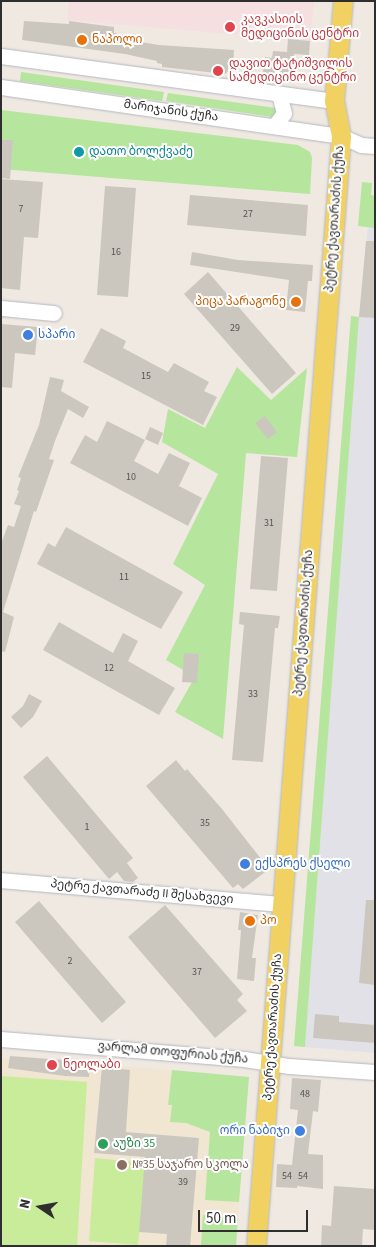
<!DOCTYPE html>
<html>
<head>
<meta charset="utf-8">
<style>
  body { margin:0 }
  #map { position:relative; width:376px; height:1247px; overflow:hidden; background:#efe9e1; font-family:"Source Sans 3","Noto Sans Georgian",sans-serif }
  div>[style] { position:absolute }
  .industrial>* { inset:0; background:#e3e1e8 }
  .education>* { inset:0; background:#f0e6d1 }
  .medical>* { inset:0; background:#f5dfe0 }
  .green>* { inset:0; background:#b6e59e }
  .pitch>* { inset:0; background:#c9ec9a }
  .building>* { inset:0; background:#cbc7bf }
  .roads { filter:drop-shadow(0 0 1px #b4b7c1) drop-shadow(0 0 1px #b4b7c1) }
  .minor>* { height:15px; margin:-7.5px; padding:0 7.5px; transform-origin:7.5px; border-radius:7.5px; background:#fff }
  .major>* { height:19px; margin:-9.5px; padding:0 9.5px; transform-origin:9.5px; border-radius:9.5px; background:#f2d163 }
  .dots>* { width:14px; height:14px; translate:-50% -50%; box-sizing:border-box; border:2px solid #fff; border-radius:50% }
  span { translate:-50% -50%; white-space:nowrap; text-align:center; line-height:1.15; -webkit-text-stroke:4px #fff; paint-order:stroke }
  .number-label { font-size:10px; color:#555452 }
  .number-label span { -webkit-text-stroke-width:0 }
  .health-label { font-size:12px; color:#be3a42 }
  .left { translate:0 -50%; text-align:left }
  .food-label { font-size:12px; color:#c56008 }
  .right { translate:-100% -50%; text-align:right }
  .street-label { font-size:12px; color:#2e2e2e }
  .culture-label { font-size:12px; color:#0d838f }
  .shop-label { font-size:12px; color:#366cbe }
  .leisure-label { font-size:12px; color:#27864d }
  .education-label { font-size:12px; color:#785e54 }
  .frame { position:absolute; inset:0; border:2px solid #2e2e2e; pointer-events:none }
  .north { position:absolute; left:15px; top:1182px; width:50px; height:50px; -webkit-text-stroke:4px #fff; paint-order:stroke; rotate:282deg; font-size:14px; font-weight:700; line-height:20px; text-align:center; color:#2e2e2e }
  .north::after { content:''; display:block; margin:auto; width:18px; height:22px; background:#2e2e2e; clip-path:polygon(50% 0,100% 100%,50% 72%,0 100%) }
  .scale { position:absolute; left:198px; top:1210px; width:110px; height:22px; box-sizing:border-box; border:2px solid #2e2e2e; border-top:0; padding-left:6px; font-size:15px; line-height:18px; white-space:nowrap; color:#2e2e2e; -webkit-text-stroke:4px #fff; paint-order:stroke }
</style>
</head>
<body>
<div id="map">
  <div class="industrial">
    <div style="clip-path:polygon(371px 195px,375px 196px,375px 1053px,305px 1047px,359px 317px)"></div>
  </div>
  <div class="education">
    <div style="clip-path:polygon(1px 1058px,172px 1070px,168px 1105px,245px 1129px,236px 1246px,1px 1246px)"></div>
  </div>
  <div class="medical">
    <div style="clip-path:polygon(69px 1px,314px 1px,310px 41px,67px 20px)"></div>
  </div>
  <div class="green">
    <div style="clip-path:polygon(21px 72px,164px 92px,162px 101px,20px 81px)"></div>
    <div style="clip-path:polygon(168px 93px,276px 108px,279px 109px,273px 117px,166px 101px)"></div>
    <div style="clip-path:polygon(1px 110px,298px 145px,310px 152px,312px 158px,310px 194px,1px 169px)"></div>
    <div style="clip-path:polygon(362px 182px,372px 183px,371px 195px,375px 196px,375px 228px,358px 226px)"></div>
    <div style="clip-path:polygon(351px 316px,359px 317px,305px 1047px,294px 1046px)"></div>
    <div style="clip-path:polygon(237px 367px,271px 400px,307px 368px,297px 457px,246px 453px,223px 739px,175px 712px,195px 677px,166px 660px,205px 585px,173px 564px,218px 474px,162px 442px,168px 409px,205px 428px)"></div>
    <div style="clip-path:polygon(172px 1070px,249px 1077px,239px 1202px,205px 1200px,210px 1132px,186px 1123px,170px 1122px,172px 1105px,168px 1105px)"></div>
    <div style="clip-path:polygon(203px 1215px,238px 1218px,236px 1246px,201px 1246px)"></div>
  </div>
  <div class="pitch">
    <div style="clip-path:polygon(1px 1076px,87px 1082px,77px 1246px,1px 1246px)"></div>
    <div style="clip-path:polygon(95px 1158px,145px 1163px,138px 1245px,89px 1241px)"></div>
  </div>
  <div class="building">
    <div style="clip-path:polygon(24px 21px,69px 24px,69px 21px,114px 27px,114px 33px,117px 33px,116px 38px,159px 45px,234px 50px,233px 67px,225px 74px,162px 67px,162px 64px,157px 63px,157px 61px,125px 54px,22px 40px)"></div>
    <div style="clip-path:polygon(288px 39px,310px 41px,309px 55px,294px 54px,291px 83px,262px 80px,265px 57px,272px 58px,273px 51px,287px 52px)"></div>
    <div style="clip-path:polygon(1px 140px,13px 140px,10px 179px,1px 178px)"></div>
    <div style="clip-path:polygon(1px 179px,43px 182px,38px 238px,24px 237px,20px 290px,1px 288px)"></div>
    <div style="clip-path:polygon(105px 186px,136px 188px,128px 297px,97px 295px)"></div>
    <div style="clip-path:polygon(190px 195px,308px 205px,306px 236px,187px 225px)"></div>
    <div style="clip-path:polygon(366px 241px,375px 241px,375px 318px,359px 317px)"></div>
    <div style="clip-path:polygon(192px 252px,238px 260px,313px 265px,312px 281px,308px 281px,305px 312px,286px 310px,289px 280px,190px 265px)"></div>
    <div style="clip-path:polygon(208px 272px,296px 373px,272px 394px,184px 294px)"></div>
    <div style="clip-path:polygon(1px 324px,38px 327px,35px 355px,15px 353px,12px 388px,1px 387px)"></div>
    <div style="clip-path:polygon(101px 328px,126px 341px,123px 348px,168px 372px,174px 363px,209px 382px,204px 391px,217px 397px,203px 425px,83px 362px)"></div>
    <div style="clip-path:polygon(50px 377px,64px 380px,61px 391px,89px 407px,83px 418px,68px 409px,55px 441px,49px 459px,54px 460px,36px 512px,34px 511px,3px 612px,14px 617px,5px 652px,1px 651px,1px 544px,8px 525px,14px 527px,21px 506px,14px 504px,19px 491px,17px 490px,21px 478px,18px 477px,39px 425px)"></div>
    <div style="clip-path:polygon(265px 416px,277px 432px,268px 439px,255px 423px)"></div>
    <div style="clip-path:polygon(107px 421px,145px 440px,134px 461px,158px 474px,169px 453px,190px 463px,179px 486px,202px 498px,188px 526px,70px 463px,85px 435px,97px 442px)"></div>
    <div style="clip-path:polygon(150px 427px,163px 433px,158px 445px,145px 439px)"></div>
    <div style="clip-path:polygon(261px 456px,288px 458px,277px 591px,250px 589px)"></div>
    <div style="clip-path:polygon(66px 527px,183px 592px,161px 629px,37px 564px,48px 543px,55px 547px)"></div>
    <div style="clip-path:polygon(240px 612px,280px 616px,278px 628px,275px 628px,263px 762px,232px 760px,244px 625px,239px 624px)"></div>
    <div style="clip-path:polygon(59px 622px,113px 653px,123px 633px,138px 641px,128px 661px,175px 688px,159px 715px,43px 650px)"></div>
    <div style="clip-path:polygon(184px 653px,199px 654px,197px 683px,182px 682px)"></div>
    <div style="clip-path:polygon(29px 694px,42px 701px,33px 717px,21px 728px,11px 717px,23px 706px)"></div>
    <div style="clip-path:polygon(47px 756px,133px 858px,127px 863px,138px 878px,133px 882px,124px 881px,117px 872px,109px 879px,23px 777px)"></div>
    <div style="clip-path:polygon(176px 760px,185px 771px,187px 769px,222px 809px,269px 869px,243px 889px,238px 884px,233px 888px,146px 786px)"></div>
    <div style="clip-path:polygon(366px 900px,375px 900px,375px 985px,359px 983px)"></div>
    <div style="clip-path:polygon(39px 901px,126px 1002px,102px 1023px,15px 922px)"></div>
    <div style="clip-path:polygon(165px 905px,243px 994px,237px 1000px,247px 1011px,215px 1038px,128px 937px)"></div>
    <div style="clip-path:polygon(240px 912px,258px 915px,252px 958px,256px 958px,254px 981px,237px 979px,240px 943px,241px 930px,238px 930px)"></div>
    <div style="clip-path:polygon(315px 1014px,339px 1016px,339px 1022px,375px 1025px,375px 1043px,313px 1038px)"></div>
    <div style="clip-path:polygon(10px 1056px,90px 1062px,89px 1077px,65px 1076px,8px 1068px)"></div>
    <div style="clip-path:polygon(102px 1067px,130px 1070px,126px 1132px,199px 1138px,190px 1246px,166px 1246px,167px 1234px,139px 1232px,145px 1157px,94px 1153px)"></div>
    <div style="clip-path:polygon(292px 1078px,321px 1080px,318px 1112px,313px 1111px,308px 1154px,323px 1155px,323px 1189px,297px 1186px,297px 1188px,276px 1187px,277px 1164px,292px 1165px,298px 1110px,290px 1109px)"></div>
    <div style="clip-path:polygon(334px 1186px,375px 1189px,375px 1230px,363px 1229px,362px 1246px,321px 1246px,322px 1225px,331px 1226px)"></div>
  </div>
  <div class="roads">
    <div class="minor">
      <div style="left:1px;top:56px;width:336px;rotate:7.7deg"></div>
      <div style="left:1px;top:87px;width:344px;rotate:8.2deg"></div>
      <div style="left:341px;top:136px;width:22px;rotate:24deg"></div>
      <div style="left:361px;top:145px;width:14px;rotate:4deg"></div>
      <div style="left:274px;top:126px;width:16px;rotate:-52deg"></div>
      <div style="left:284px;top:113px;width:20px;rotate:-105deg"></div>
      <div style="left:1px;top:308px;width:53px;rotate:5.4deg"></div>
      <div style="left:1px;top:880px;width:282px;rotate:4.9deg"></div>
      <div style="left:1px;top:1039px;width:244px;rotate:4.7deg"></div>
      <div style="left:244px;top:1059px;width:46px;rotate:8.8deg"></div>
      <div style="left:289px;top:1066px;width:86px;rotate:4deg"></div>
    </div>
    <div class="major">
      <div style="left:256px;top:1246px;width:1113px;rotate:-85.62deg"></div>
      <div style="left:341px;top:136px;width:36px;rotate:-101deg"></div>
      <div style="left:334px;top:101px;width:100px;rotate:-84.9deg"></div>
    </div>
  </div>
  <div class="dots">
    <div style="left:230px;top:27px;background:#e0444e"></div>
    <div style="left:82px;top:40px;background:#e8710a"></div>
    <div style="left:218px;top:71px;background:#e0444e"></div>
    <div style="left:79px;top:152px;background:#0f9aa8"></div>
    <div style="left:296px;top:302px;background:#e8710a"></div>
    <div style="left:28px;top:335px;background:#3f7fe0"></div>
    <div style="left:245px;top:864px;background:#3f7fe0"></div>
    <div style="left:250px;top:921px;background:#e8710a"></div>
    <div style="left:52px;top:1065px;background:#e0444e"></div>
    <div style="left:300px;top:1131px;background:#3f7fe0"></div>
    <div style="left:103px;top:1144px;background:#2e9e5b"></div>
    <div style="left:122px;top:1165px;background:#8d6e63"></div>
  </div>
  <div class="number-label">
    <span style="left:21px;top:210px">7</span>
    <span style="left:248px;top:215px">27</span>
    <span style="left:116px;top:253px">16</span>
    <span style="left:235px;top:329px">29</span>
    <span style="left:146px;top:377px">15</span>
    <span style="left:131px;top:478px">10</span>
    <span style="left:269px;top:524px">31</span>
    <span style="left:124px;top:578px">11</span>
    <span style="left:109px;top:669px">12</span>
    <span style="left:253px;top:695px">33</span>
    <span style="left:205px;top:824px">35</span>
    <span style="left:87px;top:828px">1</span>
    <span style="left:70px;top:962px">2</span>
    <span style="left:197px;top:973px">37</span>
    <span style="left:305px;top:1095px">48</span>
    <span style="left:287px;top:1177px">54</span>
    <span style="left:303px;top:1177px">54</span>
    <span style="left:183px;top:1183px">39</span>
  </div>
  <div class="health-label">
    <span class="left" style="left:241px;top:27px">კავკასიის<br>მედიცინის ცენტრი</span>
    <span class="left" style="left:229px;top:71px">დავით ტატიშვილის<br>სამედიცინო ცენტრი</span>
    <span class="left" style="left:63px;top:1065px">ნეოლაბი</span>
  </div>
  <div class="food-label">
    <span class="left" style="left:92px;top:40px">ნაპოლი</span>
    <span class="right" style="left:286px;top:302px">პიცა პარაგონე</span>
    <span class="left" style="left:260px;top:921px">პო</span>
  </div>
  <div class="street-label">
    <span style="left:171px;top:111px;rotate:8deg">მარიჯანის ქუჩა</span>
    <span style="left:335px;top:219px;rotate:-86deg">პეტრე ქავთარაძის ქუჩა</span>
    <span style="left:304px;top:623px;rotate:-86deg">პეტრე ქავთარაძის ქუჩა</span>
    <span style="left:142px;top:892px;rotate:5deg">პეტრე ქავთარაძე II შესახვევი</span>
    <span style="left:273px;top:1027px;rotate:-86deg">პეტრე ქავთარაძის ქუჩა</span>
    <span style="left:173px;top:1053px;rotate:5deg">ვარლამ თოფურიას ქუჩა</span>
  </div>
  <div class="culture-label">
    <span class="left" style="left:89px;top:152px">დათო ბოლქვაძე</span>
  </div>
  <div class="shop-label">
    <span class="left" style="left:38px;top:335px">სპარი</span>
    <span class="left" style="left:255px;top:864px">ექსპრეს ქსელი</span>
    <span class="right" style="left:290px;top:1131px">ორი ნაბიჯი</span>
  </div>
  <div class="leisure-label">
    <span class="left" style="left:113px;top:1144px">აუზი 35</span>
  </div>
  <div class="education-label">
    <span class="left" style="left:132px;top:1165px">№35 საჯარო სკოლა</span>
  </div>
  <div class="frame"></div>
  <div class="north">N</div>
  <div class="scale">50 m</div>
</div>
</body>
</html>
